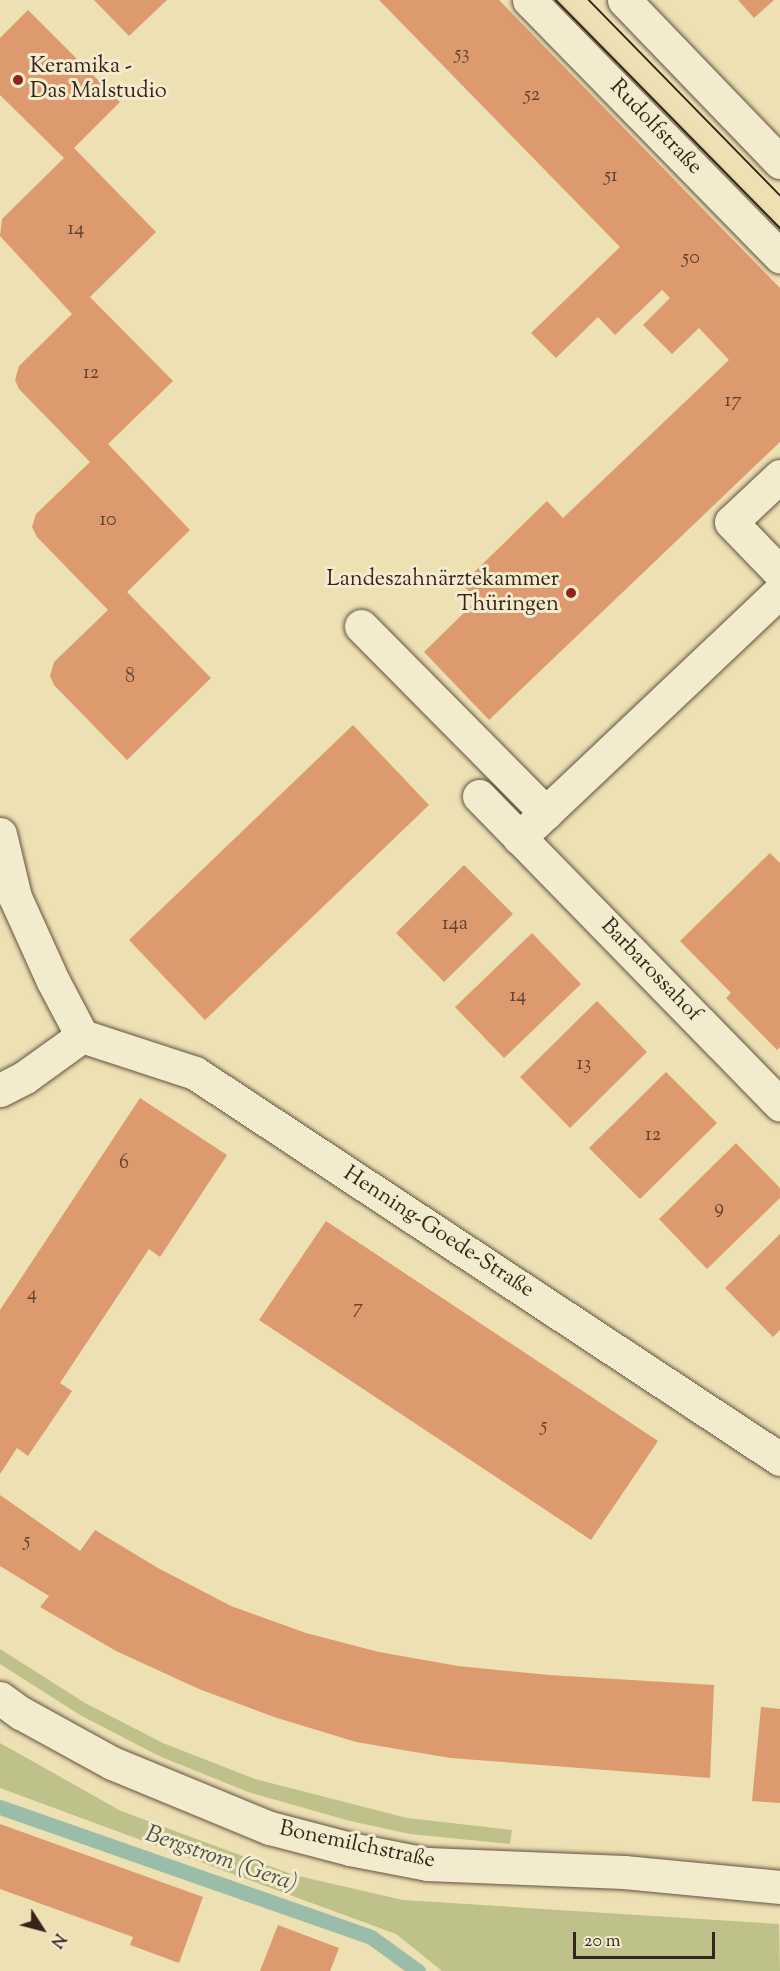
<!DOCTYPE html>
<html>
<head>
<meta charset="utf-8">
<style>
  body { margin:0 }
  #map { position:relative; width:780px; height:1971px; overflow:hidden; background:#ede0b3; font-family:"Sorts Mill Goudy",serif }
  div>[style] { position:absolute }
  .green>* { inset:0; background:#bec189 }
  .stream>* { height:15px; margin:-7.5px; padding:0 7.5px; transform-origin:7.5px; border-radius:7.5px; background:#9abda9 }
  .building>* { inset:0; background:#dd9a6f }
  .roads { filter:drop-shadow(0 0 2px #645341) drop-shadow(0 0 2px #645341) }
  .minor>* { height:33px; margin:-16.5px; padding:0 16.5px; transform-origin:16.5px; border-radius:16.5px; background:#f3ebce }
  .tram>* { height:1.5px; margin:-0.75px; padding:0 0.75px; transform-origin:0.75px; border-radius:0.75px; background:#37241b }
  .dots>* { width:16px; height:16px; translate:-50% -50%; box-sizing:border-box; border:3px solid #f3ebce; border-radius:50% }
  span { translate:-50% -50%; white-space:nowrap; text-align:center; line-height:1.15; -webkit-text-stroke:6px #f3ebce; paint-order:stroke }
  .number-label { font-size:20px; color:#604230 }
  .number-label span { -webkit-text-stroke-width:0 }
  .poi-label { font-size:22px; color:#37241b }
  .left { translate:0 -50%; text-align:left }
  .right { translate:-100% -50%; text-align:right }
  .street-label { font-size:22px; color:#37241b }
  .water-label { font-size:24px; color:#555246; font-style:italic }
  .north { position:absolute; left:12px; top:1899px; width:60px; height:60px; -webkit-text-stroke:4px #f3ebce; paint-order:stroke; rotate:126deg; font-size:16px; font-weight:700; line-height:24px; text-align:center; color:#37241b }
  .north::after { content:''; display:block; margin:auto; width:21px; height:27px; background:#37241b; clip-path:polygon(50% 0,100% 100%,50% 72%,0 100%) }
  .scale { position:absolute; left:573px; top:1932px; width:142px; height:27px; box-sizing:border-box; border:3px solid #37241b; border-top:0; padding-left:8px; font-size:18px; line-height:21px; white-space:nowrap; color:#37241b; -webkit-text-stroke:4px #f3ebce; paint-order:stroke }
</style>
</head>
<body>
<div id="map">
  <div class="green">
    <div style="clip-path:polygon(0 1649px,85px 1703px,163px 1743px,255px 1779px,407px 1818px,512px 1830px,510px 1844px,410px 1834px,350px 1821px,248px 1792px,159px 1756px,80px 1715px,0 1664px)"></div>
    <div style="clip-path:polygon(0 1743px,121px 1811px,294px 1875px,403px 1900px,779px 1924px,780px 1971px,442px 1971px,396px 1934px,0 1788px)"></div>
  </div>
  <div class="stream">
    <div style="left:0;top:1807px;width:393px;rotate:19.3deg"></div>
    <div style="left:371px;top:1937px;width:58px;rotate:35.9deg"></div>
  </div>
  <div class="building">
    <div style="clip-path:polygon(94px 0,167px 0,129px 36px)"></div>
    <div style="clip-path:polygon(379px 0,499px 0,780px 288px,780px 442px,489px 720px,424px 652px,477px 600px,462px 584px,547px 501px,563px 518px,729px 360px,699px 328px,672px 354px,643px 325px,670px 298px,662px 290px,615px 335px,598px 317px,556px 358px,531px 333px,620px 247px)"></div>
    <div style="clip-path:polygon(738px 0,774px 0,754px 18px)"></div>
    <div style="clip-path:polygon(28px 10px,120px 102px,74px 148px,156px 232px,90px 297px,173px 381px,108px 444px,190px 530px,127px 592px,211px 678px,127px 760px,54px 685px,50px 676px,54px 662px,108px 610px,37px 537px,32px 527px,36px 514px,90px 462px,19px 389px,15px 380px,19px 366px,72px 314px,0 236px,2px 219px,64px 158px,0 95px,0 38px)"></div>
    <div style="clip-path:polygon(353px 725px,429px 805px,205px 1020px,129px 940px)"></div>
    <div style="clip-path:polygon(770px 853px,780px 863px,780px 1047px,777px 1050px,726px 998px,731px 993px,680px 941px)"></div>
    <div style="clip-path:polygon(464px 865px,513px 914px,444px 982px,396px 933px)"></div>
    <div style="clip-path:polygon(532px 933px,581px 984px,504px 1058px,455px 1007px)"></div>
    <div style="clip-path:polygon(597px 1001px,647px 1052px,570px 1128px,520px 1077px)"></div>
    <div style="clip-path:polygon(666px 1072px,717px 1123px,640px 1199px,589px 1148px)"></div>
    <div style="clip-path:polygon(140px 1098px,227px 1155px,160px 1257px,149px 1249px,60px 1383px,72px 1391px,28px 1456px,17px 1448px,0 1474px,0 1310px)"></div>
    <div style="clip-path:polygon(736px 1143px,780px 1188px,780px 1198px,707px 1269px,659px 1219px)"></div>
    <div style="clip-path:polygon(326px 1221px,658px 1441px,591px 1540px,259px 1320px)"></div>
    <div style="clip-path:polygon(780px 1234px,780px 1330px,773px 1337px,725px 1288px)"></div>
    <div style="clip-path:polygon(0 1495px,80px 1551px,95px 1530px,158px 1568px,231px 1606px,306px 1633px,379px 1652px,458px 1666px,549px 1675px,714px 1685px,710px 1778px,450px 1758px,356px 1742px,274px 1717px,199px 1689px,116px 1651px,40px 1607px,49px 1596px,0 1566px)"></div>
    <div style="clip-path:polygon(761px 1707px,780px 1709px,780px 1803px,752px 1801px)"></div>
    <div style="clip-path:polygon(0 1824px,203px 1897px,179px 1963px,130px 1945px,133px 1937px,0 1889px)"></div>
    <div style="clip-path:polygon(278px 1925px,339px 1948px,330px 1971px,260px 1971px)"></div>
  </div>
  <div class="roads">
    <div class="minor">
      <div style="left:529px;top:0;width:359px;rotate:45.6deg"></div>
      <div style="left:624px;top:0;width:225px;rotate:46.1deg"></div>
      <div style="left:780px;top:476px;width:67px;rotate:136.8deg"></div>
      <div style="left:731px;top:522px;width:71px;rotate:46.1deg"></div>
      <div style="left:361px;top:626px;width:263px;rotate:45.3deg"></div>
      <div style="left:479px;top:796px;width:431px;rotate:45.7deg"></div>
      <div style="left:0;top:834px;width:65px;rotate:76.6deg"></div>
      <div style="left:15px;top:897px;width:92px;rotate:65.7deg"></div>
      <div style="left:53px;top:981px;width:62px;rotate:62.2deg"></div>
      <div style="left:519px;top:838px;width:359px;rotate:-43.4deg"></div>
      <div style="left:82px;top:1036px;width:119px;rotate:18.1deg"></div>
      <div style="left:195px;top:1073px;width:701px;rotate:33.42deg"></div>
      <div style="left:0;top:1090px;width:28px;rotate:-27deg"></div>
      <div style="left:25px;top:1077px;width:70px;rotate:-35.7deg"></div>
      <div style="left:0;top:1698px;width:26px;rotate:36deg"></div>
      <div style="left:21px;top:1713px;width:104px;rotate:28.8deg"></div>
      <div style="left:112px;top:1763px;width:171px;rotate:22.4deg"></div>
      <div style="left:270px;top:1828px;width:83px;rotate:14.7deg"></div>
      <div style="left:350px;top:1849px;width:78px;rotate:11deg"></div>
      <div style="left:427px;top:1864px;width:197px;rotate:2.3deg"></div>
      <div style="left:624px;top:1872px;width:157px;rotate:5.5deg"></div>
    </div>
  </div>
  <div class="tram">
    <div style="left:556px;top:0;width:320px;rotate:45.5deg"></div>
    <div style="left:589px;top:0;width:273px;rotate:45.6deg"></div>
  </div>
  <div class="dots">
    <div style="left:18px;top:80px;background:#8f2418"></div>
    <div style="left:571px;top:593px;background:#8f2418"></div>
  </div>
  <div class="number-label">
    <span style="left:462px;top:54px">53</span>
    <span style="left:532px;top:95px">52</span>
    <span style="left:611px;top:176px">51</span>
    <span style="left:76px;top:229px">14</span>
    <span style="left:691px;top:258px">50</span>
    <span style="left:91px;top:373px">12</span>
    <span style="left:733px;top:401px">17</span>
    <span style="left:108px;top:520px">10</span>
    <span style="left:130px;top:677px">8</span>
    <span style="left:455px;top:924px">14a</span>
    <span style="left:518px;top:996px">14</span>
    <span style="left:584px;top:1064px">13</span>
    <span style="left:653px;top:1135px">12</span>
    <span style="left:124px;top:1163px">6</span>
    <span style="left:719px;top:1208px">9</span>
    <span style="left:32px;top:1294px">4</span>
    <span style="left:358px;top:1308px">7</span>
    <span style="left:544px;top:1426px">5</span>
    <span style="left:27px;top:1541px">5</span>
  </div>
  <div class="poi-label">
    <span class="left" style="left:30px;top:80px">Keramika -<br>Das Malstudio</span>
    <span class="right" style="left:559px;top:593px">Landeszahnärztekammer<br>Thüringen</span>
  </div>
  <div class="street-label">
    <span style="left:655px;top:128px;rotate:46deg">Rudolfstraße</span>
    <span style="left:650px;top:971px;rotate:46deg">Barbarossahof</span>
    <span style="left:438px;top:1233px;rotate:33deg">Henning-Goede-Straße</span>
    <span style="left:357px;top:1846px;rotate:12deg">Bonemilchstraße</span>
  </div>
  <div class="water-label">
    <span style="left:221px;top:1860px;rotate:19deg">Bergstrom (Gera)</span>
  </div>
  <div class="north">N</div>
  <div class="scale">20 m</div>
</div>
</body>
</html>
